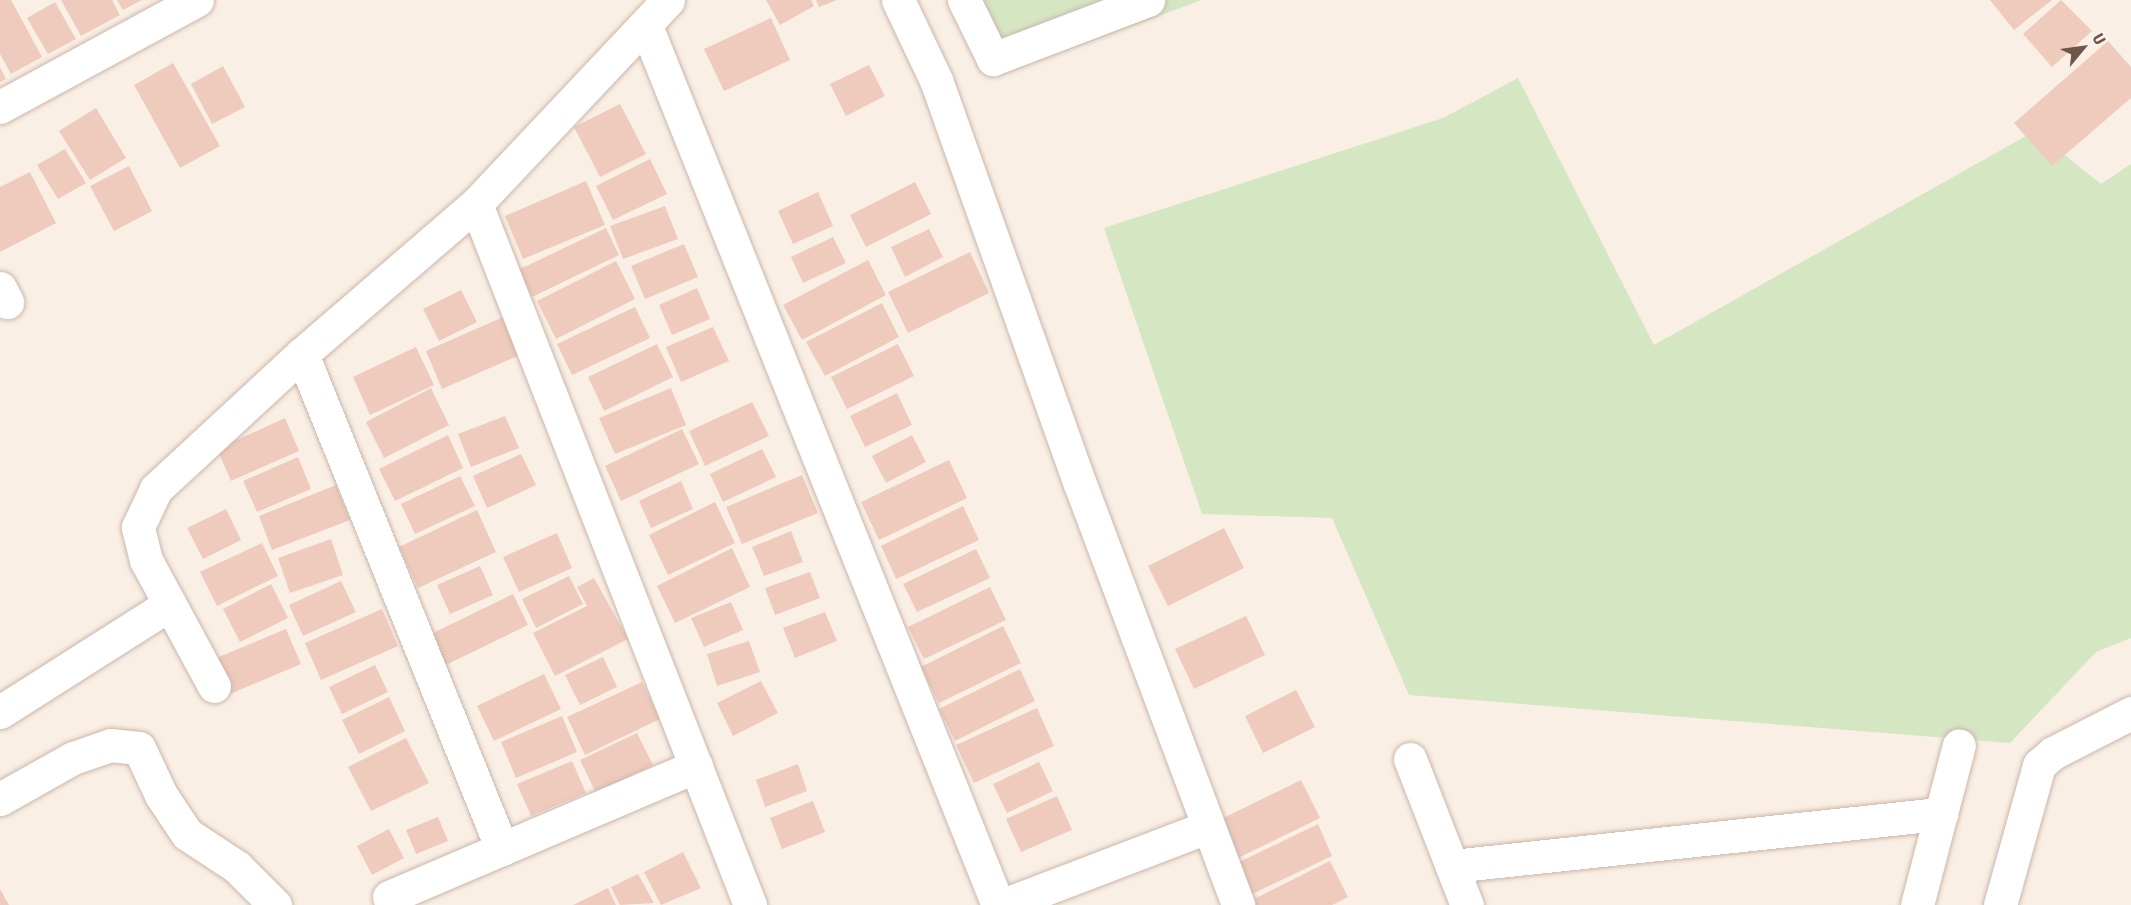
<!DOCTYPE html>
<html>
<head>
<meta charset="utf-8">
<style>
  body { margin:0 }
  #map { position:relative; width:2131px; height:905px; overflow:hidden; background:#faefe4; font-family:"Fira Sans Condensed",sans-serif }
  div>[style] { position:absolute }
  .green>* { inset:0; background:#d5e6c3 }
  .building>* { inset:0; background:#eecbbd }
  .roads { filter:drop-shadow(0 0 2px #cab6ab) drop-shadow(0 0 2px #cab6ab) }
  .minor>* { height:33px; margin:-16.5px; padding:0 16.5px; transform-origin:16.5px; border-radius:16.5px; background:#fff }
  span { translate:-50% -50%; white-space:nowrap; text-align:center; line-height:1.15; -webkit-text-stroke:6px #fef3e9; paint-order:stroke }
  .north { position:absolute; left:2053px; top:18px; width:60px; height:60px; -webkit-text-stroke:4px #fef3e9; paint-order:stroke; rotate:61deg; font-size:16px; font-weight:700; line-height:24px; text-align:center; color:#70554b }
  .north::after { content:''; display:block; margin:auto; width:21px; height:27px; background:#70554b; clip-path:polygon(50% 0,100% 100%,50% 72%,0 100%) }
</style>
</head>
<body>
<div id="map">
  <div class="green">
    <div style="clip-path:polygon(981px 0,1202px 0,1016px 69px)"></div>
    <div style="clip-path:polygon(1518px 78px,1654px 345px,2035px 131px,2101px 184px,2131px 164px,2131px 638px,2096px 652px,2010px 743px,1409px 695px,1332px 518px,1202px 514px,1104px 228px,1443px 118px)"></div>
  </div>
  <div class="building">
    <div style="clip-path:polygon(0 0,11px 0,42px 57px,11px 74px,0 54px)"></div>
    <div style="clip-path:polygon(61px 0,112px 0,120px 15px,81px 36px)"></div>
    <div style="clip-path:polygon(117px 0,142px 0,123px 10px)"></div>
    <div style="clip-path:polygon(766px 0,811px 0,814px 6px,780px 25px)"></div>
    <div style="clip-path:polygon(816px 0,837px 0,819px 7px)"></div>
    <div style="clip-path:polygon(1990px 0,2052px 0,2014px 30px)"></div>
    <div style="clip-path:polygon(2061px 0,2092px 31px,2052px 67px,2023px 34px)"></div>
    <div style="clip-path:polygon(55px 2px,76px 39px,48px 54px,27px 18px)"></div>
    <div style="clip-path:polygon(771px 18px,790px 60px,724px 91px,704px 49px)"></div>
    <div style="clip-path:polygon(2108px 41px,2131px 67px,2131px 98px,2052px 166px,2014px 123px)"></div>
    <div style="clip-path:polygon(173px 63px,220px 146px,180px 168px,134px 85px)"></div>
    <div style="clip-path:polygon(869px 65px,885px 96px,846px 116px,830px 84px)"></div>
    <div style="clip-path:polygon(223px 66px,245px 107px,212px 124px,191px 84px)"></div>
    <div style="clip-path:polygon(0 67px,6px 79px,0 82px)"></div>
    <div style="clip-path:polygon(620px 104px,646px 154px,600px 177px,574px 127px)"></div>
    <div style="clip-path:polygon(96px 108px,126px 158px,90px 180px,59px 131px)"></div>
    <div style="clip-path:polygon(65px 149px,86px 183px,58px 199px,37px 165px)"></div>
    <div style="clip-path:polygon(650px 159px,667px 194px,613px 220px,596px 186px)"></div>
    <div style="clip-path:polygon(129px 166px,152px 211px,114px 231px,90px 186px)"></div>
    <div style="clip-path:polygon(30px 172px,56px 223px,0 252px,0 187px)"></div>
    <div style="clip-path:polygon(586px 181px,605px 225px,523px 259px,505px 216px)"></div>
    <div style="clip-path:polygon(915px 182px,931px 214px,866px 247px,850px 215px)"></div>
    <div style="clip-path:polygon(818px 192px,833px 226px,793px 244px,778px 211px)"></div>
    <div style="clip-path:polygon(665px 206px,678px 239px,623px 259px,610px 226px)"></div>
    <div style="clip-path:polygon(606px 228px,619px 255px,532px 297px,518px 270px)"></div>
    <div style="clip-path:polygon(929px 229px,943px 257px,905px 277px,891px 247px)"></div>
    <div style="clip-path:polygon(833px 237px,846px 263px,803px 283px,791px 257px)"></div>
    <div style="clip-path:polygon(684px 244px,698px 277px,645px 299px,631px 266px)"></div>
    <div style="clip-path:polygon(970px 252px,989px 293px,908px 333px,888px 292px)"></div>
    <div style="clip-path:polygon(868px 260px,886px 295px,802px 340px,783px 305px)"></div>
    <div style="clip-path:polygon(616px 261px,635px 299px,556px 339px,537px 301px)"></div>
    <div style="clip-path:polygon(697px 288px,710px 319px,672px 335px,659px 305px)"></div>
    <div style="clip-path:polygon(461px 290px,477px 322px,439px 341px,423px 309px)"></div>
    <div style="clip-path:polygon(882px 303px,899px 337px,825px 376px,806px 342px)"></div>
    <div style="clip-path:polygon(635px 307px,650px 338px,572px 375px,557px 344px)"></div>
    <div style="clip-path:polygon(503px 317px,520px 355px,442px 389px,426px 351px)"></div>
    <div style="clip-path:polygon(713px 327px,729px 361px,681px 382px,666px 347px)"></div>
    <div style="clip-path:polygon(657px 344px,673px 377px,604px 411px,588px 377px)"></div>
    <div style="clip-path:polygon(898px 344px,914px 376px,847px 409px,831px 377px)"></div>
    <div style="clip-path:polygon(416px 347px,434px 385px,370px 415px,353px 377px)"></div>
    <div style="clip-path:polygon(431px 388px,449px 425px,384px 458px,366px 422px)"></div>
    <div style="clip-path:polygon(671px 388px,686px 425px,615px 454px,599px 418px)"></div>
    <div style="clip-path:polygon(897px 393px,912px 425px,865px 447px,850px 416px)"></div>
    <div style="clip-path:polygon(752px 402px,769px 436px,705px 466px,689px 431px)"></div>
    <div style="clip-path:polygon(505px 416px,519px 448px,471px 467px,458px 434px)"></div>
    <div style="clip-path:polygon(285px 418px,299px 451px,231px 481px,217px 449px)"></div>
    <div style="clip-path:polygon(682px 429px,699px 464px,621px 501px,605px 466px)"></div>
    <div style="clip-path:polygon(448px 435px,463px 468px,395px 501px,379px 469px)"></div>
    <div style="clip-path:polygon(912px 435px,926px 462px,886px 483px,872px 456px)"></div>
    <div style="clip-path:polygon(762px 449px,776px 477px,723px 502px,710px 474px)"></div>
    <div style="clip-path:polygon(521px 454px,536px 485px,487px 508px,473px 476px)"></div>
    <div style="clip-path:polygon(298px 457px,311px 489px,257px 512px,243px 481px)"></div>
    <div style="clip-path:polygon(949px 460px,967px 498px,879px 540px,861px 502px)"></div>
    <div style="clip-path:polygon(802px 475px,818px 513px,742px 544px,726px 507px)"></div>
    <div style="clip-path:polygon(460px 476px,475px 506px,415px 534px,401px 504px)"></div>
    <div style="clip-path:polygon(681px 481px,693px 509px,651px 528px,639px 501px)"></div>
    <div style="clip-path:polygon(336px 485px,350px 520px,272px 550px,259px 516px)"></div>
    <div style="clip-path:polygon(715px 502px,735px 543px,668px 575px,649px 535px)"></div>
    <div style="clip-path:polygon(963px 506px,979px 540px,896px 579px,881px 546px)"></div>
    <div style="clip-path:polygon(226px 509px,241px 540px,203px 559px,187px 528px)"></div>
    <div style="clip-path:polygon(477px 510px,496px 552px,418px 588px,399px 547px)"></div>
    <div style="clip-path:polygon(1224px 528px,1244px 568px,1168px 606px,1148px 566px)"></div>
    <div style="clip-path:polygon(791px 531px,803px 562px,764px 576px,752px 547px)"></div>
    <div style="clip-path:polygon(557px 533px,572px 568px,519px 592px,503px 557px)"></div>
    <div style="clip-path:polygon(331px 539px,343px 575px,290px 593px,278px 558px)"></div>
    <div style="clip-path:polygon(262px 543px,278px 576px,217px 606px,200px 572px)"></div>
    <div style="clip-path:polygon(732px 548px,750px 587px,675px 623px,657px 586px)"></div>
    <div style="clip-path:polygon(976px 549px,990px 578px,917px 612px,903px 584px)"></div>
    <div style="clip-path:polygon(480px 566px,493px 595px,450px 614px,437px 585px)"></div>
    <div style="clip-path:polygon(810px 572px,820px 598px,775px 615px,765px 588px)"></div>
    <div style="clip-path:polygon(569px 576px,583px 604px,536px 628px,522px 599px)"></div>
    <div style="clip-path:polygon(594px 578px,628px 639px,555px 676px,533px 633px,587px 606px,577px 587px)"></div>
    <div style="clip-path:polygon(341px 581px,356px 612px,303px 636px,289px 605px)"></div>
    <div style="clip-path:polygon(271px 584px,288px 618px,240px 642px,223px 609px)"></div>
    <div style="clip-path:polygon(990px 587px,1006px 620px,924px 659px,908px 627px)"></div>
    <div style="clip-path:polygon(513px 594px,528px 625px,446px 665px,431px 634px)"></div>
    <div style="clip-path:polygon(731px 602px,743px 630px,704px 647px,691px 618px)"></div>
    <div style="clip-path:polygon(382px 609px,398px 646px,321px 680px,305px 643px)"></div>
    <div style="clip-path:polygon(825px 612px,837px 641px,795px 658px,783px 628px)"></div>
    <div style="clip-path:polygon(1246px 616px,1265px 655px,1194px 689px,1175px 649px)"></div>
    <div style="clip-path:polygon(1003px 626px,1021px 663px,939px 703px,921px 667px)"></div>
    <div style="clip-path:polygon(286px 629px,301px 664px,225px 696px,209px 661px)"></div>
    <div style="clip-path:polygon(749px 641px,760px 672px,717px 686px,707px 654px)"></div>
    <div style="clip-path:polygon(603px 657px,617px 687px,580px 705px,565px 675px)"></div>
    <div style="clip-path:polygon(375px 665px,388px 692px,342px 714px,329px 687px)"></div>
    <div style="clip-path:polygon(1020px 669px,1035px 701px,955px 741px,939px 709px)"></div>
    <div style="clip-path:polygon(544px 674px,561px 709px,494px 741px,477px 706px)"></div>
    <div style="clip-path:polygon(761px 681px,778px 713px,733px 736px,717px 703px)"></div>
    <div style="clip-path:polygon(642px 682px,660px 719px,585px 755px,567px 717px)"></div>
    <div style="clip-path:polygon(1296px 690px,1315px 727px,1263px 753px,1245px 716px)"></div>
    <div style="clip-path:polygon(389px 697px,405px 731px,359px 754px,342px 720px)"></div>
    <div style="clip-path:polygon(1037px 708px,1054px 746px,974px 783px,956px 745px)"></div>
    <div style="clip-path:polygon(562px 716px,577px 752px,516px 778px,501px 742px)"></div>
    <div style="clip-path:polygon(637px 733px,653px 765px,596px 793px,580px 760px)"></div>
    <div style="clip-path:polygon(406px 738px,429px 783px,371px 811px,348px 767px)"></div>
    <div style="clip-path:polygon(572px 761px,586px 793px,531px 816px,517px 784px)"></div>
    <div style="clip-path:polygon(1039px 762px,1053px 791px,1007px 813px,993px 784px)"></div>
    <div style="clip-path:polygon(798px 764px,807px 791px,765px 807px,756px 780px)"></div>
    <div style="clip-path:polygon(1301px 780px,1320px 818px,1236px 859px,1217px 821px)"></div>
    <div style="clip-path:polygon(1057px 796px,1072px 830px,1021px 852px,1006px 819px)"></div>
    <div style="clip-path:polygon(813px 801px,825px 832px,782px 849px,770px 818px)"></div>
    <div style="clip-path:polygon(438px 817px,448px 841px,416px 854px,406px 830px)"></div>
    <div style="clip-path:polygon(1318px 824px,1332px 856px,1250px 895px,1235px 864px)"></div>
    <div style="clip-path:polygon(389px 829px,404px 858px,372px 875px,357px 846px)"></div>
    <div style="clip-path:polygon(683px 852px,701px 888px,661px 905px,644px 872px)"></div>
    <div style="clip-path:polygon(1330px 861px,1348px 897px,1332px 905px,1252px 905px,1250px 901px)"></div>
    <div style="clip-path:polygon(638px 874px,654px 903px,620px 905px,611px 887px)"></div>
    <div style="clip-path:polygon(608px 888px,616px 905px,573px 905px)"></div>
    <div style="clip-path:polygon(0 889px,9px 905px,0 905px)"></div>
  </div>
  <div class="roads">
    <div class="minor">
      <div style="left:898px;top:0;width:89px;rotate:64.6deg"></div>
      <div style="left:936px;top:80px;width:429px;rotate:70.4deg"></div>
      <div style="left:1080px;top:484px;width:450px;rotate:69.4deg"></div>
      <div style="left:964px;top:0;width:66px;rotate:63.8deg"></div>
      <div style="left:993px;top:59px;width:166px;rotate:-20.8deg"></div>
      <div style="left:646px;top:26px;width:947px;rotate:68.18deg"></div>
      <div style="left:0;top:107px;width:224px;rotate:-28.5deg"></div>
      <div style="left:476px;top:204px;width:753px;rotate:68.65deg"></div>
      <div style="left:0;top:288px;width:16px;rotate:63deg"></div>
      <div style="left:302px;top:354px;width:534px;rotate:68deg"></div>
      <div style="left:214px;top:686px;width:143px;rotate:-118.4deg"></div>
      <div style="left:146px;top:560px;width:34px;rotate:-104deg"></div>
      <div style="left:138px;top:527px;width:42px;rotate:-64.7deg"></div>
      <div style="left:156px;top:489px;width:199px;rotate:-42.8deg"></div>
      <div style="left:302px;top:354px;width:230px;rotate:-40.8deg"></div>
      <div style="left:476px;top:204px;width:280px;rotate:-46.7deg"></div>
      <div style="left:0;top:712px;width:201px;rotate:-32.4deg"></div>
      <div style="left:1410px;top:759px;width:157px;rotate:68.7deg"></div>
      <div style="left:0;top:799px;width:84px;rotate:-29.3deg"></div>
      <div style="left:73px;top:758px;width:39px;rotate:-19deg"></div>
      <div style="left:110px;top:745px;width:29px;rotate:6deg"></div>
      <div style="left:139px;top:748px;width:52px;rotate:64.9deg"></div>
      <div style="left:161px;top:795px;width:47px;rotate:56.3deg"></div>
      <div style="left:187px;top:834px;width:60px;rotate:33.4deg"></div>
      <div style="left:237px;top:867px;width:54px;rotate:45deg"></div>
      <div style="left:1452px;top:866px;width:492px;rotate:-6.1deg"></div>
      <div style="left:389px;top:897px;width:334px;rotate:-23.1deg"></div>
      <div style="left:1003px;top:905px;width:218px;rotate:-20.9deg"></div>
      <div style="left:1917px;top:905px;width:165px;rotate:-75.3deg"></div>
      <div style="left:2000px;top:905px;width:145px;rotate:-74.4deg"></div>
      <div style="left:2039px;top:765px;width:18px;rotate:-41deg"></div>
      <div style="left:2053px;top:753px;width:88px;rotate:-27.1deg"></div>
    </div>
  </div>
  <div class="north">U</div>
</div>
</body>
</html>
